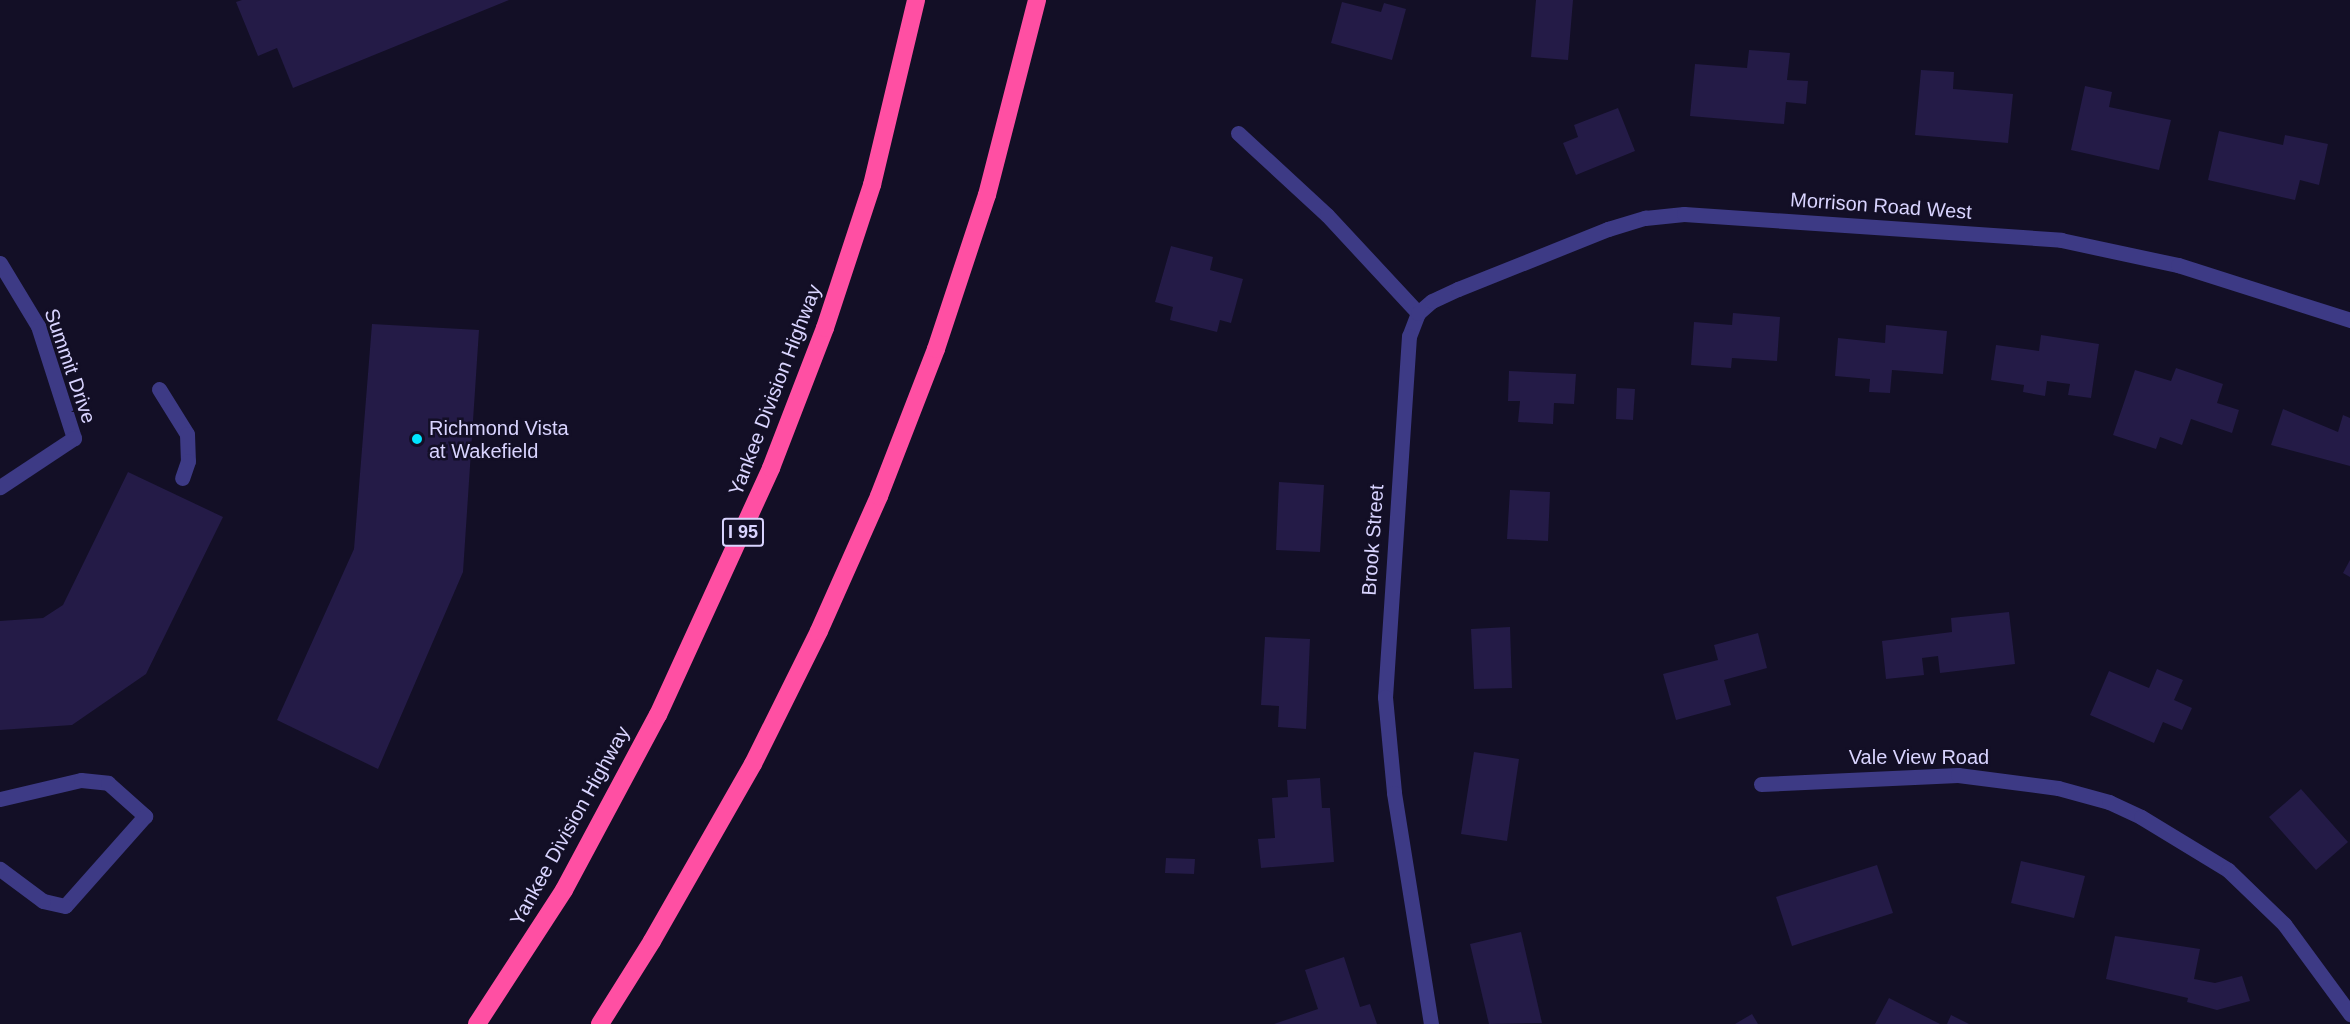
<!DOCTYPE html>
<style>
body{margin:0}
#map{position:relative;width:2350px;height:1024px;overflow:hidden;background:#130f26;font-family:Arial,sans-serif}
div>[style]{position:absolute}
.building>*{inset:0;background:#241b47}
.service>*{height:15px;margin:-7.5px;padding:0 7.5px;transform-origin:7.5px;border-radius:7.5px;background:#3d3a85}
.minor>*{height:15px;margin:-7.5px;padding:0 7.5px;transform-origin:7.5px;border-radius:7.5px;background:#3d3a85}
.motorway>*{height:18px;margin:-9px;padding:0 9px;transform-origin:9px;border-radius:9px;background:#ff4fa3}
.dots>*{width:16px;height:16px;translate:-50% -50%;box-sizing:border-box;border:3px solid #130f26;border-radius:50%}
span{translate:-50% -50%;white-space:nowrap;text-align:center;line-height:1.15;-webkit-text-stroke:5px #130f26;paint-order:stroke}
.shield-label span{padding:2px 4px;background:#130f26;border:2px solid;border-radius:4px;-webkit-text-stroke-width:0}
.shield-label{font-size:18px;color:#d9d4ff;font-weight:700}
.street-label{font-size:20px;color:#d9d4ff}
.poi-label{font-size:20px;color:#d9d4ff}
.left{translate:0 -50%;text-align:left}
</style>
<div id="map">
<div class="building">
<i style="clip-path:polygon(242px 0,509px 0,293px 88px,277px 48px,258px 56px,236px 2px)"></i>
<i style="clip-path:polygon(1536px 0,1573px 0,1568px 60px,1531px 57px)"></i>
<i style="clip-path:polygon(1342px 2px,1381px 12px,1384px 3px,1406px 9px,1392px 60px,1331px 43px)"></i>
<i style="clip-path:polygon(1749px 50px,1790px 53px,1787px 80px,1808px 81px,1806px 104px,1786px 102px,1784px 124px,1690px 116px,1695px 64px,1747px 68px)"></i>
<i style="clip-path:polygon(1921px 70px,1954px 72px,1953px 89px,2013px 94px,2008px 143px,1915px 135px)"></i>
<i style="clip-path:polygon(2085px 86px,2112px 92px,2109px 107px,2171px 120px,2159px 170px,2071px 150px)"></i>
<i style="clip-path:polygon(1618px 108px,1635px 151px,1576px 175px,1563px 143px,1578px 137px,1574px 125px)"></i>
<i style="clip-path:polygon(2219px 131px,2283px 145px,2285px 135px,2328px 144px,2319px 185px,2300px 180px,2295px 200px,2208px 180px)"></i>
<i style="clip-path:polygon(1171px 246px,1213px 257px,1210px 270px,1243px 279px,1231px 323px,1220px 320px,1217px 332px,1170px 320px,1173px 307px,1155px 302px)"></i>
<i style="clip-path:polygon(1733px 313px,1780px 317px,1777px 361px,1732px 358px,1731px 368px,1691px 365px,1694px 322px,1732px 325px)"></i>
<i style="clip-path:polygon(372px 324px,479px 330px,463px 572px,378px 769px,277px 720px,354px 549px)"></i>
<i style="clip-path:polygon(1886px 325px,1947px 331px,1943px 374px,1892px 370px,1890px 393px,1869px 392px,1870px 379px,1835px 376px,1838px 338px,1885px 343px)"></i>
<i style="clip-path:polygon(2041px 335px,2099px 344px,2091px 398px,2068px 395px,2070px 384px,2047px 381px,2045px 396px,2023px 392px,2024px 385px,1991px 380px,1996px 345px,2039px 351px)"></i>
<i style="clip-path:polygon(2176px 368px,2223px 384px,2217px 403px,2239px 410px,2232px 433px,2191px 419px,2182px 445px,2160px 437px,2156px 449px,2113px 435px,2135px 370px,2171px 381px)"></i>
<i style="clip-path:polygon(1509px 371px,1576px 374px,1574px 404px,1554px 403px,1553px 424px,1518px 422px,1520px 401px,1508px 401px)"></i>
<i style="clip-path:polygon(1617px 388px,1635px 389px,1633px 420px,1616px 419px)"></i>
<i style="clip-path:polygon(2283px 409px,2338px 432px,2343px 415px,2350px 418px,2350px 466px,2271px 445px)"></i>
<i style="clip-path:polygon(128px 472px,223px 517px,146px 674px,72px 725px,0 730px,0 621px,43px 618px,63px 605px)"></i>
<i style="clip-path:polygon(1279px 482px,1324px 485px,1320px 552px,1276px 550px)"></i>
<i style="clip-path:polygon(1510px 490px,1550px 492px,1548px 541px,1507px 539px)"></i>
<i style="clip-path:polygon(2350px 560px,2350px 577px,2343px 573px)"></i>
<i style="clip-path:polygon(2009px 612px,2015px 664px,1940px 673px,1938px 656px,1922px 658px,1924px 675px,1886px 679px,1882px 641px,1952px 632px,1951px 618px)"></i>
<i style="clip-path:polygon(1510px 627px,1512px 688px,1474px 689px,1471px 629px)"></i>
<i style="clip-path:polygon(1758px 633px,1767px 668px,1724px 680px,1731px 705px,1676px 720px,1663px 674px,1718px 660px,1714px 645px)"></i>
<i style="clip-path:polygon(1265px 637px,1310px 639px,1306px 729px,1278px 727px,1279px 706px,1261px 705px)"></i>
<i style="clip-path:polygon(2157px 669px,2183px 680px,2174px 700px,2192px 708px,2182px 730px,2163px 722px,2154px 743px,2090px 715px,2109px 671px,2149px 688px)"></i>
<i style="clip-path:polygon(1474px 752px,1519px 759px,1507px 841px,1461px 834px)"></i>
<i style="clip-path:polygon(1320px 778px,1322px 808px,1330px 808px,1334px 862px,1261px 868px,1258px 839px,1275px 838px,1272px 798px,1288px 797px,1287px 780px)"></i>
<i style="clip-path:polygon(2301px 789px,2348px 842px,2316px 870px,2269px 817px)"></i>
<i style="clip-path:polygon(1166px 858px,1195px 859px,1194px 874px,1165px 873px)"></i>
<i style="clip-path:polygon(2021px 861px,2085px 876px,2074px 918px,2011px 903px)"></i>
<i style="clip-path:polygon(1877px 865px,1893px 913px,1792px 946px,1776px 897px)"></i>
<i style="clip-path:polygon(1521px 932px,1542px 1023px,1489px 1024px,1470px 944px)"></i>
<i style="clip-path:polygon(2115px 936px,2200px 949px,2194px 979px,2215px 983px,2242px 976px,2250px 1001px,2217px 1010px,2187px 1002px,2188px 998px,2106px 979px)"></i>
<i style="clip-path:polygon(1344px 957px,1360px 1007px,1370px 1004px,1377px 1024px,1274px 1024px,1318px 1009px,1305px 970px)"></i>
<i style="clip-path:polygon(1889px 998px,1940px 1024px,1875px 1024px)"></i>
<i style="clip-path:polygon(1752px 1014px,1758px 1024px,1735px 1024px)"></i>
<i style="clip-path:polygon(1951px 1015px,1969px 1024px,1947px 1024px)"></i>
</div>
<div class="service">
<i style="left:159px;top:389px;width:53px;rotate:58.1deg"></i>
<i style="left:187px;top:434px;width:27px;rotate:88deg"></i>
<i style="left:188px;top:461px;width:18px;rotate:109deg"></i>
<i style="left:0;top:799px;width:83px;rotate:-13.2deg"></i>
<i style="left:81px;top:780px;width:27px;rotate:6deg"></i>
<i style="left:108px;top:783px;width:50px;rotate:41.7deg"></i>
<i style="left:145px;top:816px;width:120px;rotate:131.6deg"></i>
<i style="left:65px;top:906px;width:23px;rotate:-167deg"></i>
<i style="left:43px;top:901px;width:54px;rotate:-143.3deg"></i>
</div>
<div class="minor">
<i style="left:1238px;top:133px;width:121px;rotate:42.7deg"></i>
<i style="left:1327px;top:215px;width:134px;rotate:47.1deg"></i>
<i style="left:1418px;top:313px;width:25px;rotate:111deg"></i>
<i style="left:1409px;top:336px;width:362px;rotate:93.8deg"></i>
<i style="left:1385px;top:697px;width:96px;rotate:84.6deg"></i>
<i style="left:1394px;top:793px;width:234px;rotate:80.9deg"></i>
<i style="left:0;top:263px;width:74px;rotate:58.9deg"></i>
<i style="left:38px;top:326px;width:118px;rotate:72.2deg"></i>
<i style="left:74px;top:438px;width:89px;rotate:146.5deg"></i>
<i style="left:1418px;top:313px;width:18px;rotate:-41deg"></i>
<i style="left:1432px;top:301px;width:29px;rotate:-25deg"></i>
<i style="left:1458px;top:289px;width:162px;rotate:-21.8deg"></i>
<i style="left:1608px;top:229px;width:39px;rotate:-17deg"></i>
<i style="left:1645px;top:218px;width:39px;rotate:-6deg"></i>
<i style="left:1684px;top:214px;width:378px;rotate:3.9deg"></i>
<i style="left:2061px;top:240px;width:120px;rotate:12.1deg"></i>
<i style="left:2178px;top:265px;width:181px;rotate:17.7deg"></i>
<i style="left:1761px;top:784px;width:197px;rotate:-2.6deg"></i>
<i style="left:1958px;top:775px;width:101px;rotate:7.4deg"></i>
<i style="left:2058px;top:788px;width:53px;rotate:15.4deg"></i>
<i style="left:2109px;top:802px;width:35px;rotate:25deg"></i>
<i style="left:2141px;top:817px;width:102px;rotate:31.3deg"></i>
<i style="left:2228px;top:870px;width:78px;rotate:44deg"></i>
<i style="left:2284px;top:924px;width:112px;rotate:53.7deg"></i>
</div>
<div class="motorway">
<i style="left:477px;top:1024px;width:160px;rotate:-57deg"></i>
<i style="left:564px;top:890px;width:199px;rotate:-61.8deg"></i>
<i style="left:658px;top:715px;width:272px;rotate:-65.4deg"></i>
<i style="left:771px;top:468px;width:150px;rotate:-68.9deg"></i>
<i style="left:825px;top:328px;width:151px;rotate:-71.8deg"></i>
<i style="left:872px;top:185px;width:190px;rotate:-76.6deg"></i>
<i style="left:600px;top:1024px;width:98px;rotate:-57.9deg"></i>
<i style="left:652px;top:941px;width:204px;rotate:-60.3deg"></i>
<i style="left:753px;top:764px;width:148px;rotate:-63.6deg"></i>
<i style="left:819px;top:631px;width:148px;rotate:-66deg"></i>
<i style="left:879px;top:496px;width:158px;rotate:-68.8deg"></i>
<i style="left:936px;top:349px;width:162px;rotate:-71.7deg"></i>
<i style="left:987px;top:195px;width:201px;rotate:-75.6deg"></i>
</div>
<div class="dots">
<i style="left:417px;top:439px;background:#00e5ff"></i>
</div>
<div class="shield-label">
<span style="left:743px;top:532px">I 95</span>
</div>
<div class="street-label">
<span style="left:1881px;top:206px;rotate:4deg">Morrison Road West</span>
<span style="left:70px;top:366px;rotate:71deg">Summit Drive</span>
<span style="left:775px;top:390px;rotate:-69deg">Yankee Division Highway</span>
<span style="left:1373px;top:540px;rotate:-86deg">Brook Street</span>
<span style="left:1919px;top:757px">Vale View Road</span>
<span style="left:570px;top:826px;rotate:-61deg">Yankee Division Highway</span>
</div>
<div class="poi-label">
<span class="left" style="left:429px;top:440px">Richmond Vista<br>at Wakefield</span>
</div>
</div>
